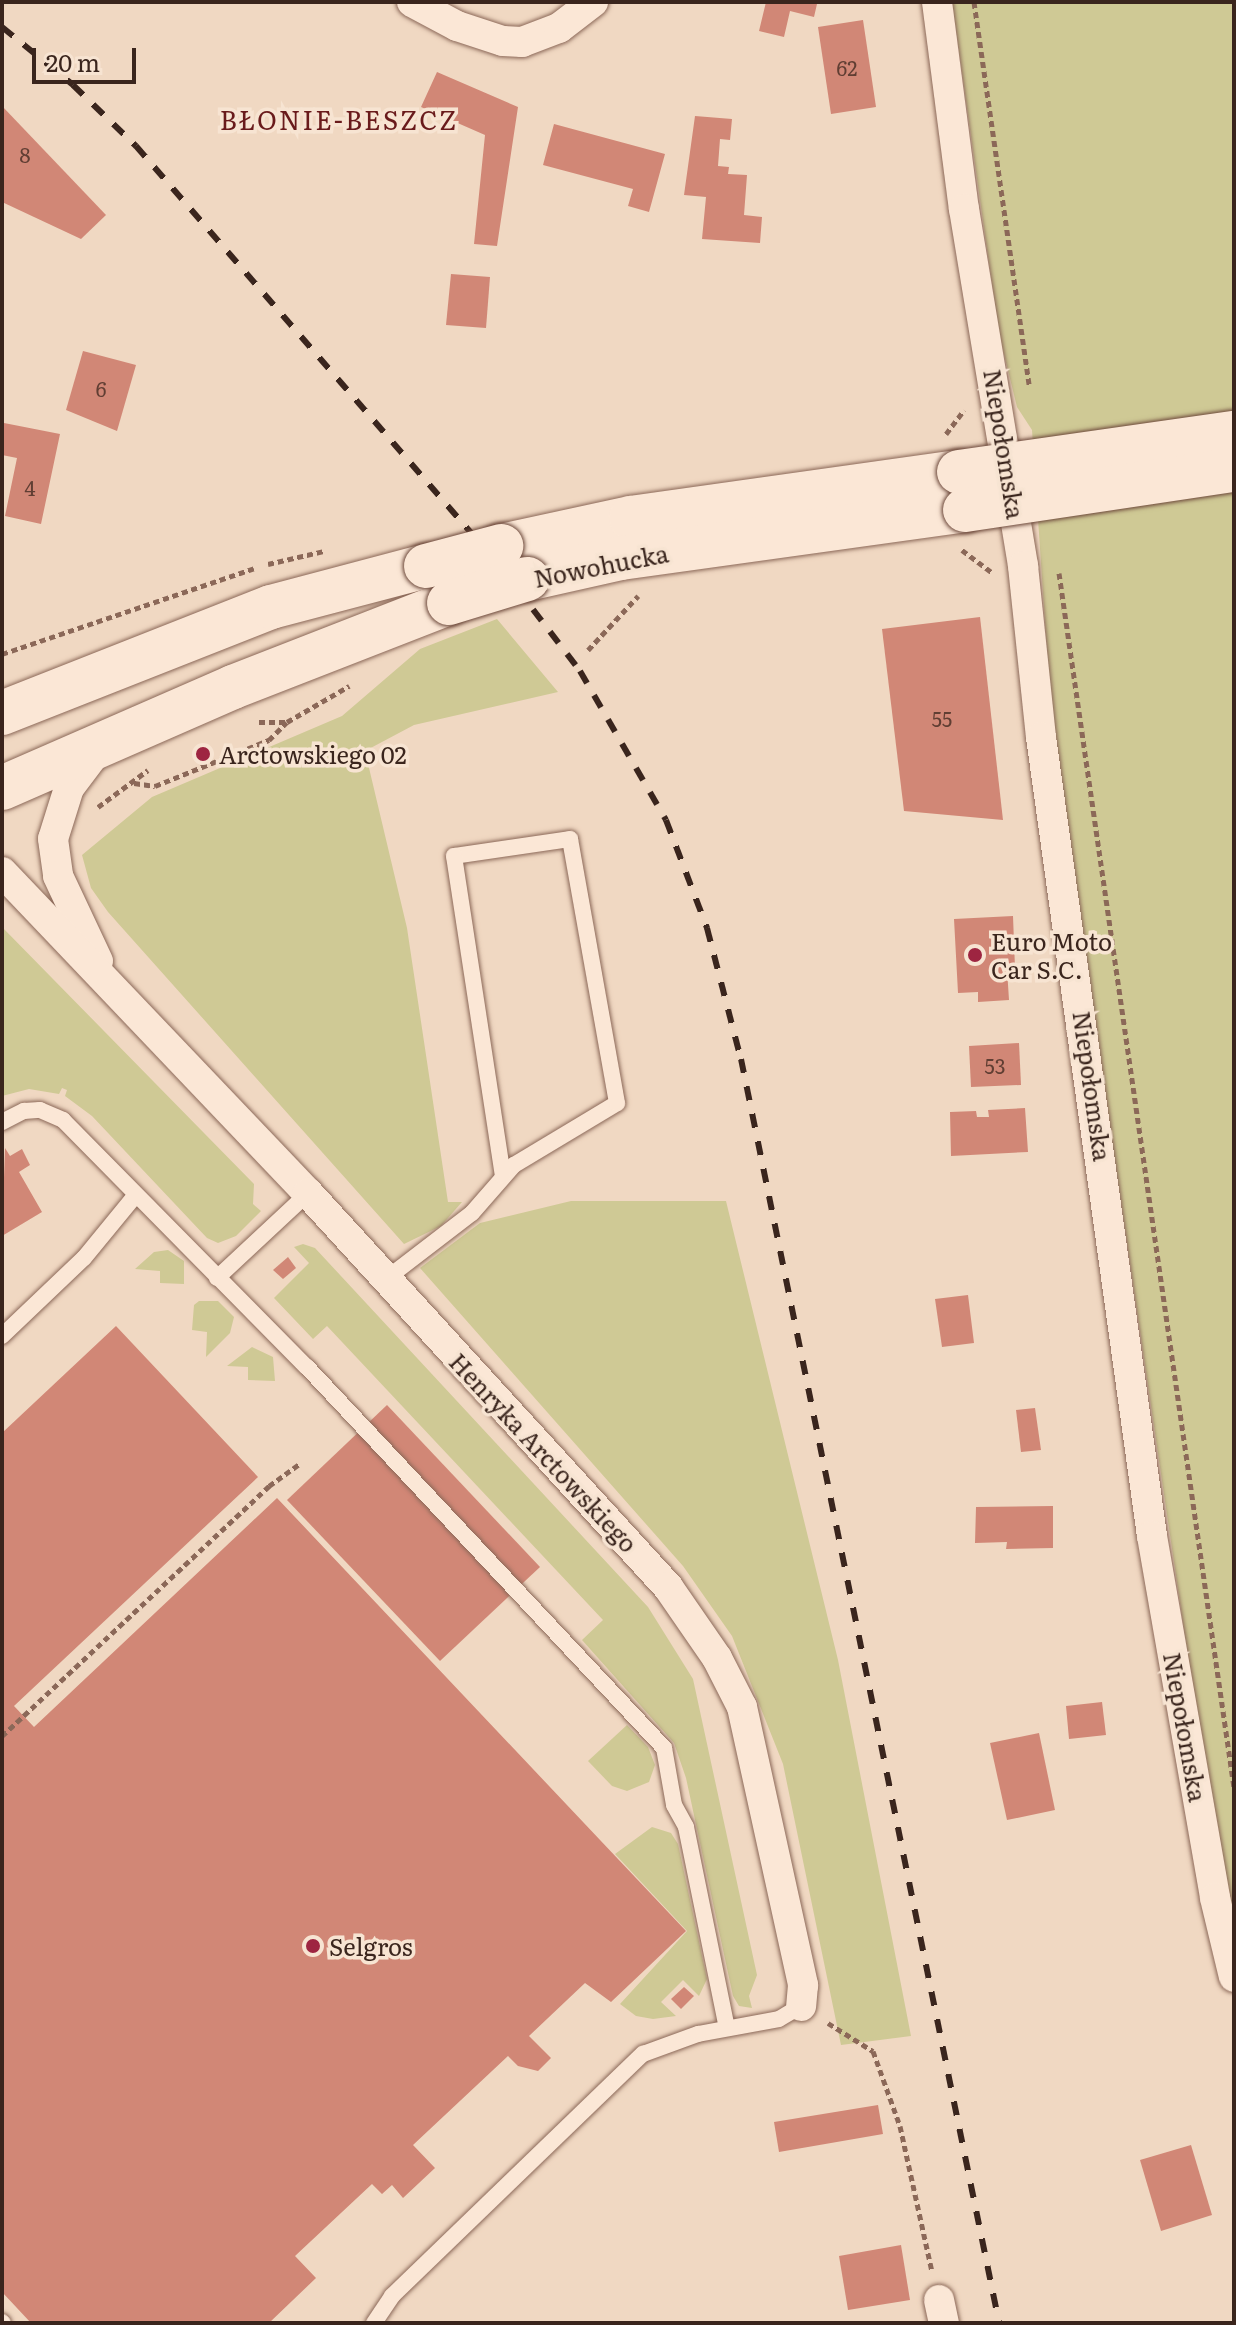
<!DOCTYPE html>
<meta charset="utf-8">
<style>
body{margin:0}
#map{position:relative;width:1236px;height:2325px;overflow:hidden;background:#f0d8c2;font-family:Literata,serif}
div>[style]{position:absolute}
.green>*{inset:0;background:#cfc995}
.building>*{inset:0;background:#d18776}
.path>*{height:5px;margin-top:-2.5px;transform-origin:0;background:repeating-linear-gradient(90deg,#8b6858 0 6px,transparent 0 10px)}
.roads{filter:drop-shadow(0 0 2px #8b6858) drop-shadow(0 0 2px #8b6858)}
.service>*{height:16px;margin:-8px;padding:0 8px;transform-origin:8px;border-radius:8px;background:#fbe7d6}
.minor>*{height:30px;margin:-15px;padding:0 15px;transform-origin:15px;border-radius:15px;background:#fbe7d6}
.secondary>*{height:44px;margin:-22px;padding:0 22px;transform-origin:22px;border-radius:22px;background:#fbe7d6}
.rail>*{height:6px;margin-top:-3px;transform-origin:0;background:repeating-linear-gradient(90deg,#3a251d 0 14px,transparent 0 28px)}
.bridges{filter:drop-shadow(0 0 2px #6d493b) drop-shadow(0 0 2px #6d493b)}
.secondary-bridge>*{height:44px;margin:-22px;padding:0 22px;transform-origin:22px;border-radius:22px;background:#fbe7d6}
.dots>*{width:22px;height:22px;translate:-50% -50%;box-sizing:border-box;border:4px solid #f7e4d2;border-radius:50%}
span{translate:-50% -50%;white-space:nowrap;text-align:center;line-height:1.15;-webkit-text-stroke:7px #f7e4d2;paint-order:stroke}
.number-label{font-size:20px;color:#603e33}
.number-label span{-webkit-text-stroke-width:0}
.street-label{font-size:24px;color:#3a251d}
.poi-label{font-size:24px;color:#3a251d}
.left{translate:0 -50%;text-align:left}
.neighbourhood-label{font-size:26px;color:#691a1b;letter-spacing:2px}
.frame{position:absolute;inset:0;border:4px solid #3a251d;pointer-events:none}
.scale{position:absolute;left:32px;top:48px;width:104px;height:36px;box-sizing:border-box;border:4px solid #3a251d;border-top:0;padding-left:10px;font-size:24px;line-height:28px;white-space:nowrap;color:#3a251d;-webkit-text-stroke:6px #f7e4d2;paint-order:stroke}
</style>
<div id="map">
<div class="green">
<i style="clip-path:polygon(952px 2px,1234px 2px,1234px 1918px,1202px 1752px,1053px 741px,1032px 430px,1017px 407px,999px 334px)"></i>
<i style="clip-path:polygon(497px 619px,558px 692px,414px 725px,365px 751px,407px 928px,448px 1202px,462px 1202px,441px 1226px,404px 1244px,108px 912px,91px 888px,82px 855px,152px 797px,342px 716px,420px 649px)"></i>
<i style="clip-path:polygon(2px 927px,254px 1184px,253px 1204px,261px 1211px,236px 1236px,218px 1243px,207px 1238px,92px 1116px,65px 1096px,67px 1090px,62px 1088px,59px 1094px,29px 1089px,2px 1096px)"></i>
<i style="clip-path:polygon(571px 1201px,726px 1201px,838px 1660px,911px 2036px,841px 2045px,783px 1764px,732px 1636px,683px 1566px,420px 1268px,480px 1223px)"></i>
<i style="clip-path:polygon(303px 1244px,315px 1248px,648px 1607px,693px 1679px,757px 1975px,749px 1996px,752px 2008px,739px 2006px,733px 1996px,686px 1778px,674px 1743px,582px 1640px,603px 1620px,327px 1326px,313px 1339px,274px 1298px,309px 1263px,294px 1247px)"></i>
<i style="clip-path:polygon(168px 1250px,184px 1261px,184px 1284px,160px 1283px,160px 1271px,135px 1269px,154px 1252px)"></i>
<i style="clip-path:polygon(199px 1301px,218px 1301px,234px 1317px,230px 1333px,206px 1357px,207px 1332px,192px 1330px,194px 1305px)"></i>
<i style="clip-path:polygon(252px 1347px,273px 1357px,275px 1381px,248px 1380px,248px 1367px,227px 1366px)"></i>
<i style="clip-path:polygon(627px 1725px,648px 1747px,655px 1765px,649px 1782px,627px 1791px,612px 1786px,588px 1761px)"></i>
<i style="clip-path:polygon(652px 1827px,671px 1833px,678px 1844px,707px 1979px,699px 1996px,683px 1980px,661px 2002px,676px 2016px,653px 2019px,636px 2016px,620px 2004px,687px 1931px,615px 1854px)"></i>
</div>
<div class="building">
<i style="clip-path:polygon(766px 2px,810px 2px,817px 4px,814px 17px,790px 11px,784px 37px,759px 31px)"></i>
<i style="clip-path:polygon(863px 20px,876px 107px,831px 114px,818px 27px)"></i>
<i style="clip-path:polygon(437px 72px,518px 107px,497px 246px,474px 244px,485px 135px,421px 107px)"></i>
<i style="clip-path:polygon(2px 106px,106px 215px,81px 239px,2px 202px)"></i>
<i style="clip-path:polygon(695px 116px,732px 119px,730px 140px,720px 139px,718px 166px,729px 167px,728px 174px,747px 175px,744px 215px,762px 217px,760px 243px,702px 239px,706px 197px,684px 195px)"></i>
<i style="clip-path:polygon(554px 124px,665px 154px,649px 212px,628px 206px,633px 189px,543px 165px)"></i>
<i style="clip-path:polygon(451px 274px,490px 277px,486px 328px,446px 325px)"></i>
<i style="clip-path:polygon(83px 351px,136px 365px,117px 431px,66px 410px)"></i>
<i style="clip-path:polygon(4px 423px,60px 434px,41px 524px,5px 516px,17px 458px,2px 455px)"></i>
<i style="clip-path:polygon(980px 617px,1003px 820px,904px 811px,882px 629px)"></i>
<i style="clip-path:polygon(1013px 916px,1015px 968px,1007px 969px,1009px 1000px,978px 1002px,978px 992px,958px 993px,954px 919px)"></i>
<i style="clip-path:polygon(1019px 1043px,1021px 1085px,971px 1087px,969px 1046px)"></i>
<i style="clip-path:polygon(1025px 1108px,1028px 1152px,951px 1156px,950px 1112px,976px 1111px,977px 1117px,989px 1117px,988px 1110px)"></i>
<i style="clip-path:polygon(5px 1148px,10px 1156px,22px 1149px,30px 1165px,19px 1172px,42px 1212px,2px 1236px)"></i>
<i style="clip-path:polygon(288px 1257px,296px 1268px,283px 1279px,273px 1270px)"></i>
<i style="clip-path:polygon(968px 1295px,974px 1343px,942px 1347px,935px 1299px)"></i>
<i style="clip-path:polygon(116px 1326px,258px 1477px,14px 1706px,34px 1727px,277px 1498px,686px 1931px,611px 2002px,585px 1983px,529px 2036px,551px 2058px,538px 2071px,518px 2066px,508px 2056px,413px 2145px,435px 2168px,403px 2198px,392px 2185px,382px 2194px,372px 2184px,295px 2256px,316px 2278px,269px 2323px,31px 2323px,2px 2292px,2px 1433px)"></i>
<i style="clip-path:polygon(387px 1405px,540px 1567px,440px 1661px,287px 1500px)"></i>
<i style="clip-path:polygon(1035px 1408px,1041px 1450px,1021px 1452px,1016px 1410px)"></i>
<i style="clip-path:polygon(1053px 1506px,1053px 1548px,1006px 1549px,1007px 1542px,975px 1543px,976px 1507px)"></i>
<i style="clip-path:polygon(1102px 1702px,1106px 1735px,1069px 1739px,1066px 1706px)"></i>
<i style="clip-path:polygon(1039px 1733px,1055px 1810px,1007px 1820px,990px 1743px)"></i>
<i style="clip-path:polygon(684px 1987px,694px 1996px,681px 2009px,671px 1999px)"></i>
<i style="clip-path:polygon(878px 2105px,883px 2134px,779px 2152px,774px 2122px)"></i>
<i style="clip-path:polygon(1191px 2145px,1212px 2215px,1161px 2231px,1140px 2160px)"></i>
<i style="clip-path:polygon(901px 2245px,910px 2300px,848px 2310px,839px 2256px)"></i>
</div>
<div class="path">
<i style="left:974px;top:2px;width:387px;rotate:81.8deg"></i>
<i style="left:946px;top:434px;width:30px;rotate:-53deg"></i>
<i style="left:962px;top:550px;width:38px;rotate:37deg"></i>
<i style="left:268px;top:564px;width:57px;rotate:-13.1deg"></i>
<i style="left:1059px;top:573px;width:1228px;rotate:81.8deg"></i>
<i style="left:588px;top:650px;width:74px;rotate:-47.2deg"></i>
<i style="left:2px;top:654px;width:266px;rotate:-18.8deg"></i>
<i style="left:259px;top:722px;width:28px"></i>
<i style="left:134px;top:783px;width:21px;rotate:8deg"></i>
<i style="left:155px;top:786px;width:123px;rotate:-22deg"></i>
<i style="left:269px;top:740px;width:25px;rotate:-45deg"></i>
<i style="left:287px;top:722px;width:72px;rotate:-30.1deg"></i>
<i style="left:98px;top:807px;width:62px;rotate:-36.5deg"></i>
<i style="left:2px;top:1736px;width:366px;rotate:-43.1deg"></i>
<i style="left:269px;top:1486px;width:37px;rotate:-36deg"></i>
<i style="left:828px;top:2023px;width:53px;rotate:31.9deg"></i>
<i style="left:873px;top:2051px;width:80px;rotate:70.2deg"></i>
<i style="left:900px;top:2126px;width:149px;rotate:77.6deg"></i>
</div>
<div class="roads">
<div class="service">
<i style="left:2px;top:1122px;width:25px;rotate:-27deg"></i>
<i style="left:24px;top:1111px;width:16px;rotate:-4deg"></i>
<i style="left:40px;top:1110px;width:25px;rotate:23deg"></i>
<i style="left:63px;top:1120px;width:347px;rotate:45.4deg"></i>
<i style="left:307px;top:1367px;width:522px;rotate:46.86deg"></i>
<i style="left:664px;top:1748px;width:58px;rotate:80deg"></i>
<i style="left:674px;top:1805px;width:25px;rotate:61deg"></i>
<i style="left:686px;top:1827px;width:205px;rotate:78.5deg"></i>
<i style="left:217px;top:1278px;width:125px;rotate:-43deg"></i>
<i style="left:386px;top:1279px;width:108px;rotate:-37.5deg"></i>
<i style="left:472px;top:1213px;width:64px;rotate:-48.8deg"></i>
<i style="left:514px;top:1165px;width:120px;rotate:-31deg"></i>
<i style="left:617px;top:1103px;width:268px;rotate:-100.1deg"></i>
<i style="left:570px;top:839px;width:117px;rotate:171.7deg"></i>
<i style="left:454px;top:856px;width:323px;rotate:81.3deg"></i>
<i style="left:2px;top:1336px;width:113px;rotate:-43.6deg"></i>
<i style="left:84px;top:1258px;width:80px;rotate:-50.6deg"></i>
<i style="left:2px;top:2322px;width:1px;rotate:45deg"></i>
<i style="left:374px;top:2323px;width:32px;rotate:-56deg"></i>
<i style="left:392px;top:2296px;width:349px;rotate:-44deg"></i>
<i style="left:643px;top:2054px;width:59px;rotate:-20deg"></i>
<i style="left:698px;top:2034px;width:82px;rotate:-10.5deg"></i>
<i style="left:779px;top:2019px;width:26px;rotate:-31deg"></i>
</div>
<div class="minor">
<i style="left:412px;top:2px;width:51px;rotate:28.1deg"></i>
<i style="left:457px;top:26px;width:48px;rotate:18.1deg"></i>
<i style="left:503px;top:41px;width:19px;rotate:3deg"></i>
<i style="left:522px;top:42px;width:40px;rotate:-21deg"></i>
<i style="left:559px;top:28px;width:43px;rotate:-37.4deg"></i>
<i style="left:937px;top:2px;width:209px;rotate:82.6deg"></i>
<i style="left:964px;top:209px;width:362px;rotate:80.6deg"></i>
<i style="left:1023px;top:566px;width:172px;rotate:84deg"></i>
<i style="left:1041px;top:737px;width:807px;rotate:82.09deg"></i>
<i style="left:1152px;top:1536px;width:367px;rotate:80.1deg"></i>
<i style="left:1215px;top:1898px;width:81px;rotate:76.5deg"></i>
<i style="left:97px;top:751px;width:46px;rotate:127.1deg"></i>
<i style="left:69px;top:788px;width:53px;rotate:107.4deg"></i>
<i style="left:53px;top:839px;width:37px;rotate:82deg"></i>
<i style="left:58px;top:876px;width:94px;rotate:64.8deg"></i>
<i style="left:2px;top:872px;width:443px;rotate:46.4deg"></i>
<i style="left:308px;top:1193px;width:534px;rotate:47.58deg"></i>
<i style="left:668px;top:1587px;width:86px;rotate:55.4deg"></i>
<i style="left:717px;top:1658px;width:55px;rotate:63deg"></i>
<i style="left:742px;top:1707px;width:285px;rotate:77.6deg"></i>
<i style="left:803px;top:1985px;width:21px;rotate:95deg"></i>
<i style="left:939px;top:2300px;width:24px;rotate:78deg"></i>
</div>
<div class="secondary">
<i style="left:501px;top:546px;width:133px;rotate:-12.2deg"></i>
<i style="left:631px;top:518px;width:331px;rotate:-8deg"></i>
<i style="left:527px;top:579px;width:96px;rotate:-12.6deg"></i>
<i style="left:621px;top:558px;width:347px;rotate:-7.9deg"></i>
<i style="left:2px;top:713px;width:289px;rotate:-21.5deg"></i>
<i style="left:271px;top:607px;width:160px;rotate:-14.8deg"></i>
<i style="left:2px;top:788px;width:252px;rotate:-23.6deg"></i>
<i style="left:233px;top:687px;width:232px;rotate:-21.3deg"></i>
</div>
</div>
<div class="rail">
<i style="left:2px;top:27px;width:92px;rotate:39.2deg"></i>
<i style="left:73px;top:85px;width:88px;rotate:44.1deg"></i>
<i style="left:136px;top:146px;width:554px;rotate:49.1deg"></i>
<i style="left:499px;top:565px;width:133px;rotate:52.6deg"></i>
<i style="left:580px;top:671px;width:172px;rotate:60deg"></i>
<i style="left:666px;top:820px;width:116px;rotate:69.2deg"></i>
<i style="left:707px;top:928px;width:135px;rotate:75.5deg"></i>
<i style="left:741px;top:1059px;width:1290px;rotate:78.46deg"></i>
</div>
<div class="bridges">
<div class="secondary-bridge">
<i style="left:959px;top:472px;width:278px;rotate:-8.1deg"></i>
<i style="left:965px;top:510px;width:272px;rotate:-8.5deg"></i>
<i style="left:426px;top:566px;width:78px;rotate:-14.9deg"></i>
<i style="left:449px;top:603px;width:82px;rotate:-17.1deg"></i>
</div>
</div>
<div class="dots">
<i style="left:203px;top:754px;background:#9e2541"></i>
<i style="left:975px;top:955px;background:#9e2541"></i>
<i style="left:313px;top:1946px;background:#9e2541"></i>
</div>
<div class="number-label">
<span style="left:847px;top:67px">62</span>
<span style="left:25px;top:154px">8</span>
<span style="left:101px;top:388px">6</span>
<span style="left:30px;top:487px">4</span>
<span style="left:942px;top:718px">55</span>
<span style="left:995px;top:1065px">53</span>
</div>
<div class="street-label">
<span style="left:1005px;top:444px;rotate:81deg">Niepołomska</span>
<span style="left:601px;top:565px;rotate:-11deg">Nowohucka</span>
<span style="left:1093px;top:1086px;rotate:82deg">Niepołomska</span>
<span style="left:544px;top:1452px;rotate:47deg">Henryka Arctowskiego</span>
<span style="left:1186px;top:1727px;rotate:80deg">Niepołomska</span>
</div>
<div class="poi-label">
<span class="left" style="left:219px;top:754px">Arctowskiego 02</span>
<span class="left" style="left:991px;top:955px">Euro Moto<br>Car S.C.</span>
<span class="left" style="left:329px;top:1946px">Selgros</span>
</div>
<div class="neighbourhood-label">
<span style="left:339px;top:119px">BŁONIE-BESZCZ</span>
</div>
<div class="frame"></div>
<div class="scale">20 m</div>
</div>
